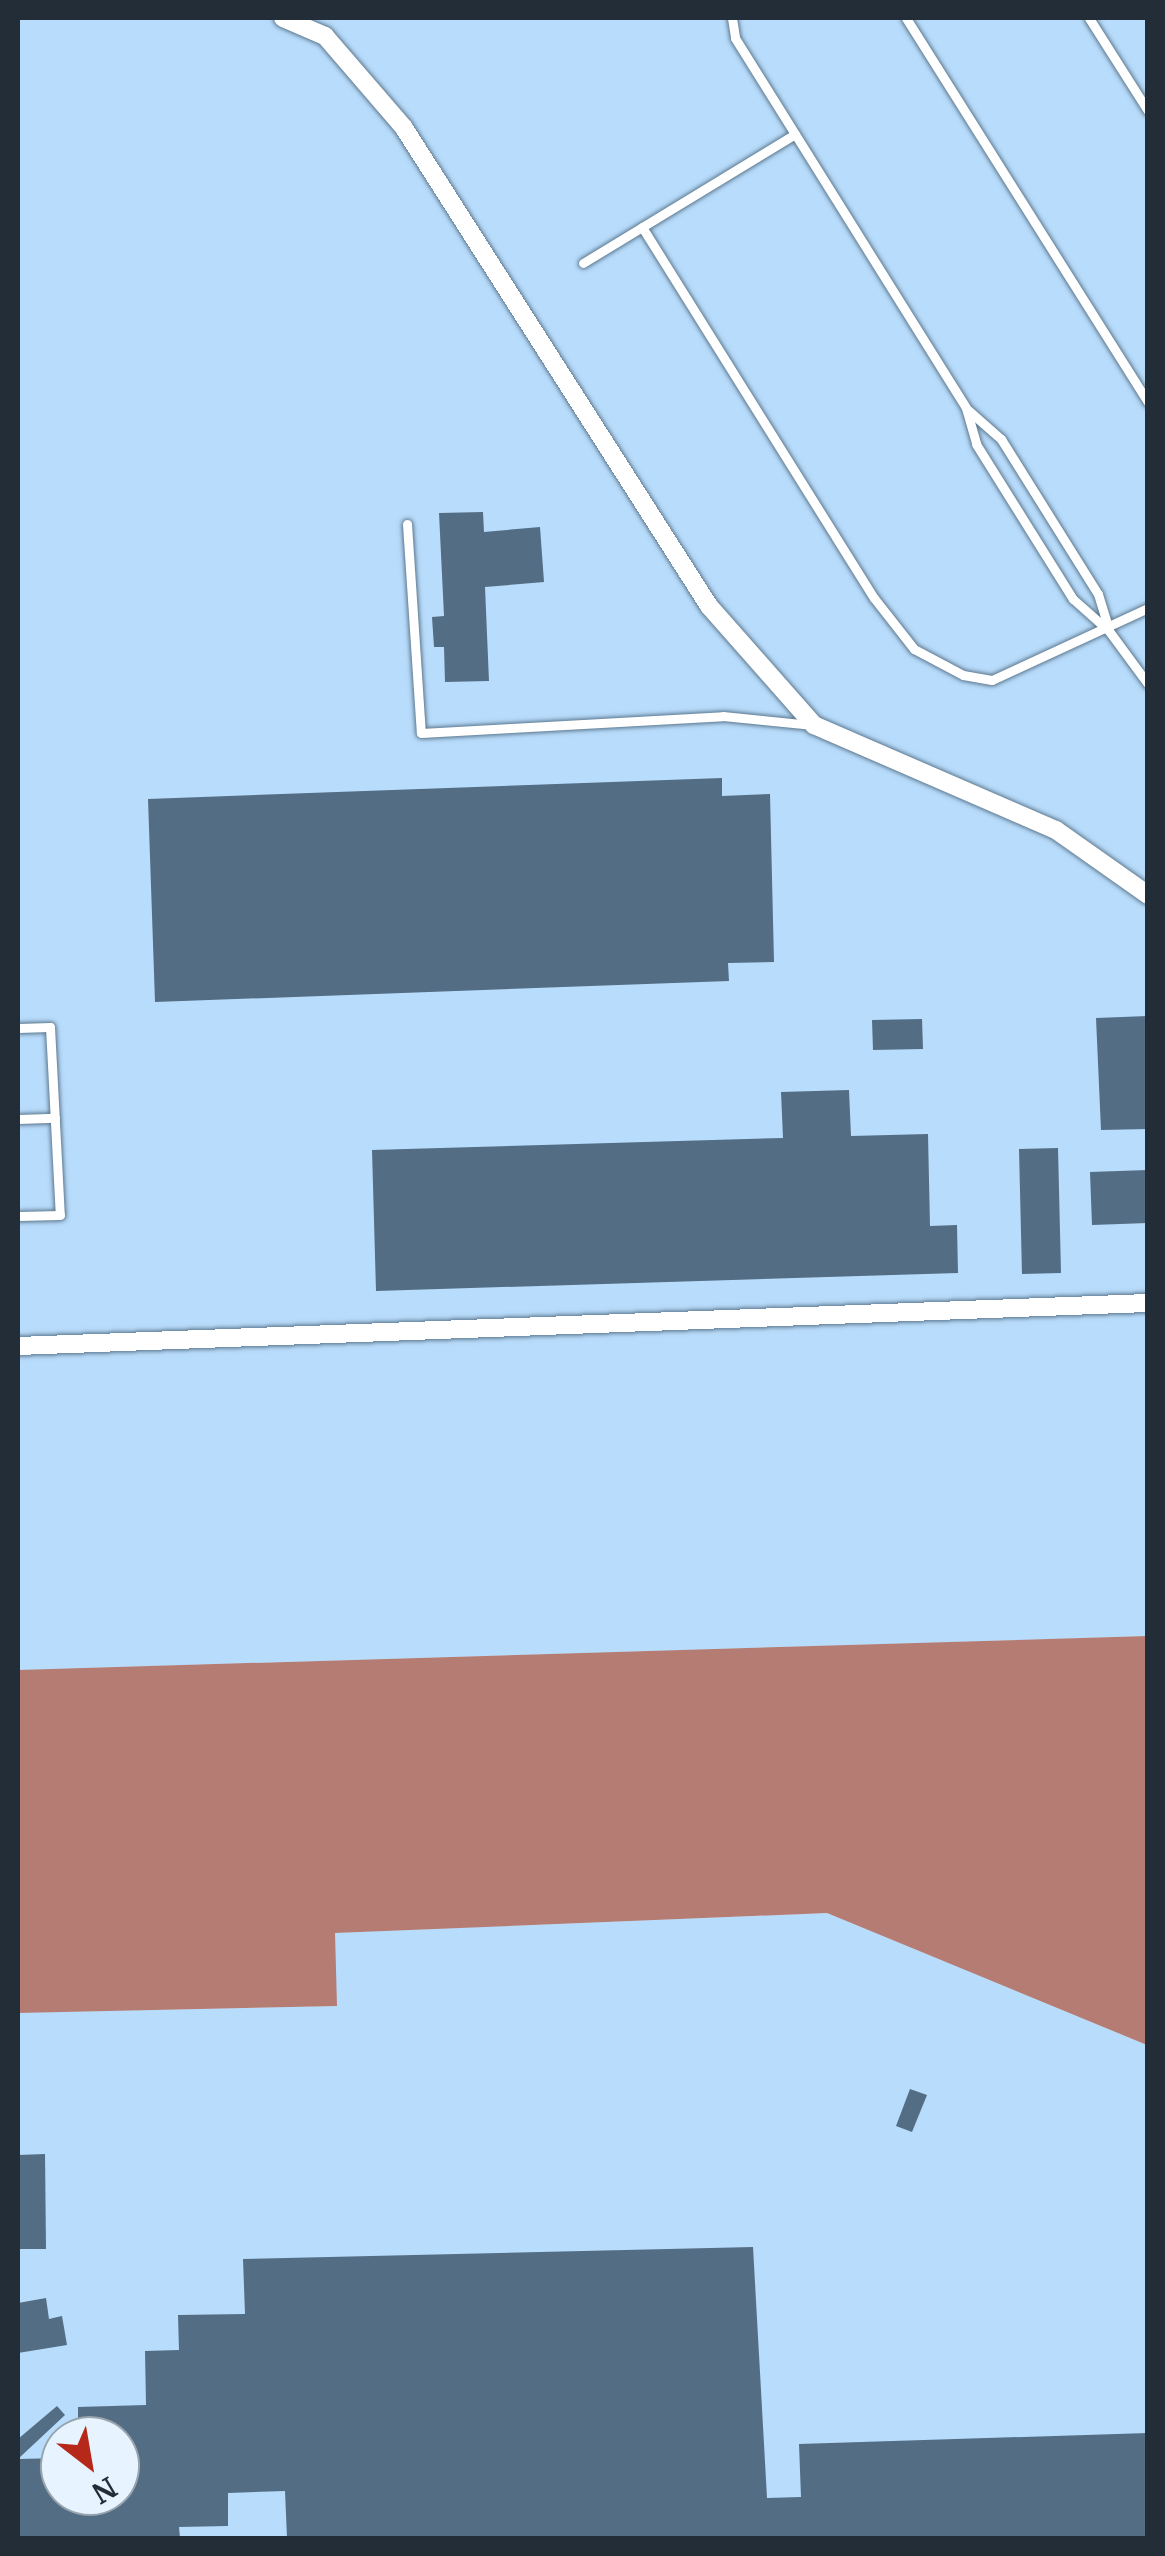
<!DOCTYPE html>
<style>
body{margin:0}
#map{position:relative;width:1165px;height:2556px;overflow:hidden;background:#d0e7fc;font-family:Merriweather,serif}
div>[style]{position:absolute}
.built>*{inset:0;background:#b8dcfb}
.water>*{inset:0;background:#b47c73}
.building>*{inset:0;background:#536d84}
.roads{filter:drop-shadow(0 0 2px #5d788f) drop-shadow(0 0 2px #5d788f)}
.lane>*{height:9px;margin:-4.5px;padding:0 4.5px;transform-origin:4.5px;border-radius:4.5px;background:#fff}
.street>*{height:18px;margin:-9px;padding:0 9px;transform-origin:9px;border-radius:9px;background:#fff}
span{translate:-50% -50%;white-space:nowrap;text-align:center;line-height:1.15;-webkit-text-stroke:10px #e7f3fe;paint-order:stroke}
.frame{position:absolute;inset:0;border:20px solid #222d37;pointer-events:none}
.north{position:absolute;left:40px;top:2416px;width:100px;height:100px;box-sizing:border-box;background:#e7f3fe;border:2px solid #98a4ae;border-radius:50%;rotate:149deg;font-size:28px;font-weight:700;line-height:40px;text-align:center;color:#222d37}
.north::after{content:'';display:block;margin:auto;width:35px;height:45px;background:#b6291a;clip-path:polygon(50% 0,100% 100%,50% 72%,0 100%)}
</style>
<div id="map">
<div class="built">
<i style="clip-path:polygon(18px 18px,1147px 18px,1147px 1636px,18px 1670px)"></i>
<i style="clip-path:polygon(evenodd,827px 1913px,1147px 2045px,1147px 2538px,18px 2538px,18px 2013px,336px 2006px,334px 1933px,827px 1913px,60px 2436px,120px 2436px,120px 2496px,60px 2496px,60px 2436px)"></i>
</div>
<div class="water">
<i style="clip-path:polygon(1147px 1636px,1147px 2045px,827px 1913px,335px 1933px,337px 2006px,18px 2013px,18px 1670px)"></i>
</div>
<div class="building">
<i style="clip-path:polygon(483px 512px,484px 532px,540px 527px,544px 582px,485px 587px,489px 681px,445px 682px,444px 647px,434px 647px,432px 617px,444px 616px,439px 513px)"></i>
<i style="clip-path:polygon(722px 778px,722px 796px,770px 794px,774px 962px,728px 963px,729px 981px,155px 1002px,148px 799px)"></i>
<i style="clip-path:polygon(1148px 1016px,1148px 1129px,1101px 1130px,1096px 1018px)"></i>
<i style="clip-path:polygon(922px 1019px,923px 1049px,873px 1050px,872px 1020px)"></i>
<i style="clip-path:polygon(849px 1090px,851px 1136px,928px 1134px,930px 1226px,957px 1225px,958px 1273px,376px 1291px,372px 1150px,783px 1138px,781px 1092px)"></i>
<i style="clip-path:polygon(1058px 1148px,1061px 1273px,1022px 1274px,1019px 1149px)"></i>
<i style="clip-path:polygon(1148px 1170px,1148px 1223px,1092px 1225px,1090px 1172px)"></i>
<i style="clip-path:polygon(910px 2089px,927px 2095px,912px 2132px,896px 2126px)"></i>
<i style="clip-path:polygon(45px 2154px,46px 2249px,18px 2249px,18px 2155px)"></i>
<i style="clip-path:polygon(753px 2247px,767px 2498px,801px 2497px,799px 2444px,1148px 2433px,1148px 2538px,287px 2538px,285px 2491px,228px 2493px,228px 2526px,179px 2527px,180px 2538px,18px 2538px,18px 2439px,57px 2406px,65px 2415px,18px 2459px,60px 2458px,60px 2496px,120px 2496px,120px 2436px,78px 2436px,78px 2407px,146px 2405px,145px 2351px,179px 2350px,178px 2315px,245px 2314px,243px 2259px)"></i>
<i style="clip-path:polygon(46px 2298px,49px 2319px,62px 2316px,67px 2345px,18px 2353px,18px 2303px)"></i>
</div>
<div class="roads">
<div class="lane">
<i style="left:732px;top:18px;width:20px;rotate:81deg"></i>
<i style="left:735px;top:38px;width:436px;rotate:58deg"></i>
<i style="left:966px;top:408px;width:37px;rotate:74deg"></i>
<i style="left:976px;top:444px;width:183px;rotate:58deg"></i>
<i style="left:1073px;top:599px;width:48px;rotate:41.6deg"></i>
<i style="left:1109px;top:631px;width:66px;rotate:53.7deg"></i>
<i style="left:906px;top:18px;width:454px;rotate:57.8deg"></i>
<i style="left:1089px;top:18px;width:110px;rotate:57.6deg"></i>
<i style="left:642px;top:227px;width:438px;rotate:58deg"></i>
<i style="left:874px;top:598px;width:65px;rotate:51.9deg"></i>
<i style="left:914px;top:649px;width:55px;rotate:28deg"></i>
<i style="left:963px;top:675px;width:29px;rotate:10deg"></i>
<i style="left:992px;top:680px;width:172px;rotate:-24.8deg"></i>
<i style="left:583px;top:263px;width:248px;rotate:-31.3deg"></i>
<i style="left:968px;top:410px;width:44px;rotate:41.3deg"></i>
<i style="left:1001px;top:439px;width:183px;rotate:58deg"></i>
<i style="left:1098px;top:594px;width:38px;rotate:73deg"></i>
<i style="left:407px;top:524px;width:209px;rotate:86.2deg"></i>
<i style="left:421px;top:733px;width:302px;rotate:-3.2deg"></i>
<i style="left:723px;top:716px;width:88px;rotate:5.8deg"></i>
<i style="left:18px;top:1028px;width:32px;rotate:-2deg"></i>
<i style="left:50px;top:1027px;width:188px;rotate:87deg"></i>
<i style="left:60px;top:1215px;width:42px;rotate:178.6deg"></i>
<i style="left:18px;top:1119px;width:37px;rotate:-2deg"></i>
</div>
<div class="street">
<i style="left:283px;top:18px;width:46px;rotate:23.2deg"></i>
<i style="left:325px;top:36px;width:121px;rotate:49.3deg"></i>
<i style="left:404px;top:128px;width:567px;rotate:57.46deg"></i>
<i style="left:709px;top:606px;width:159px;rotate:48.6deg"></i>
<i style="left:814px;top:725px;width:264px;rotate:23.5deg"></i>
<i style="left:1056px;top:830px;width:113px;rotate:35.2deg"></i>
<i style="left:18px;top:1346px;width:1131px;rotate:-2.18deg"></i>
</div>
</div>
<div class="frame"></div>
<div class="north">N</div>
</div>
